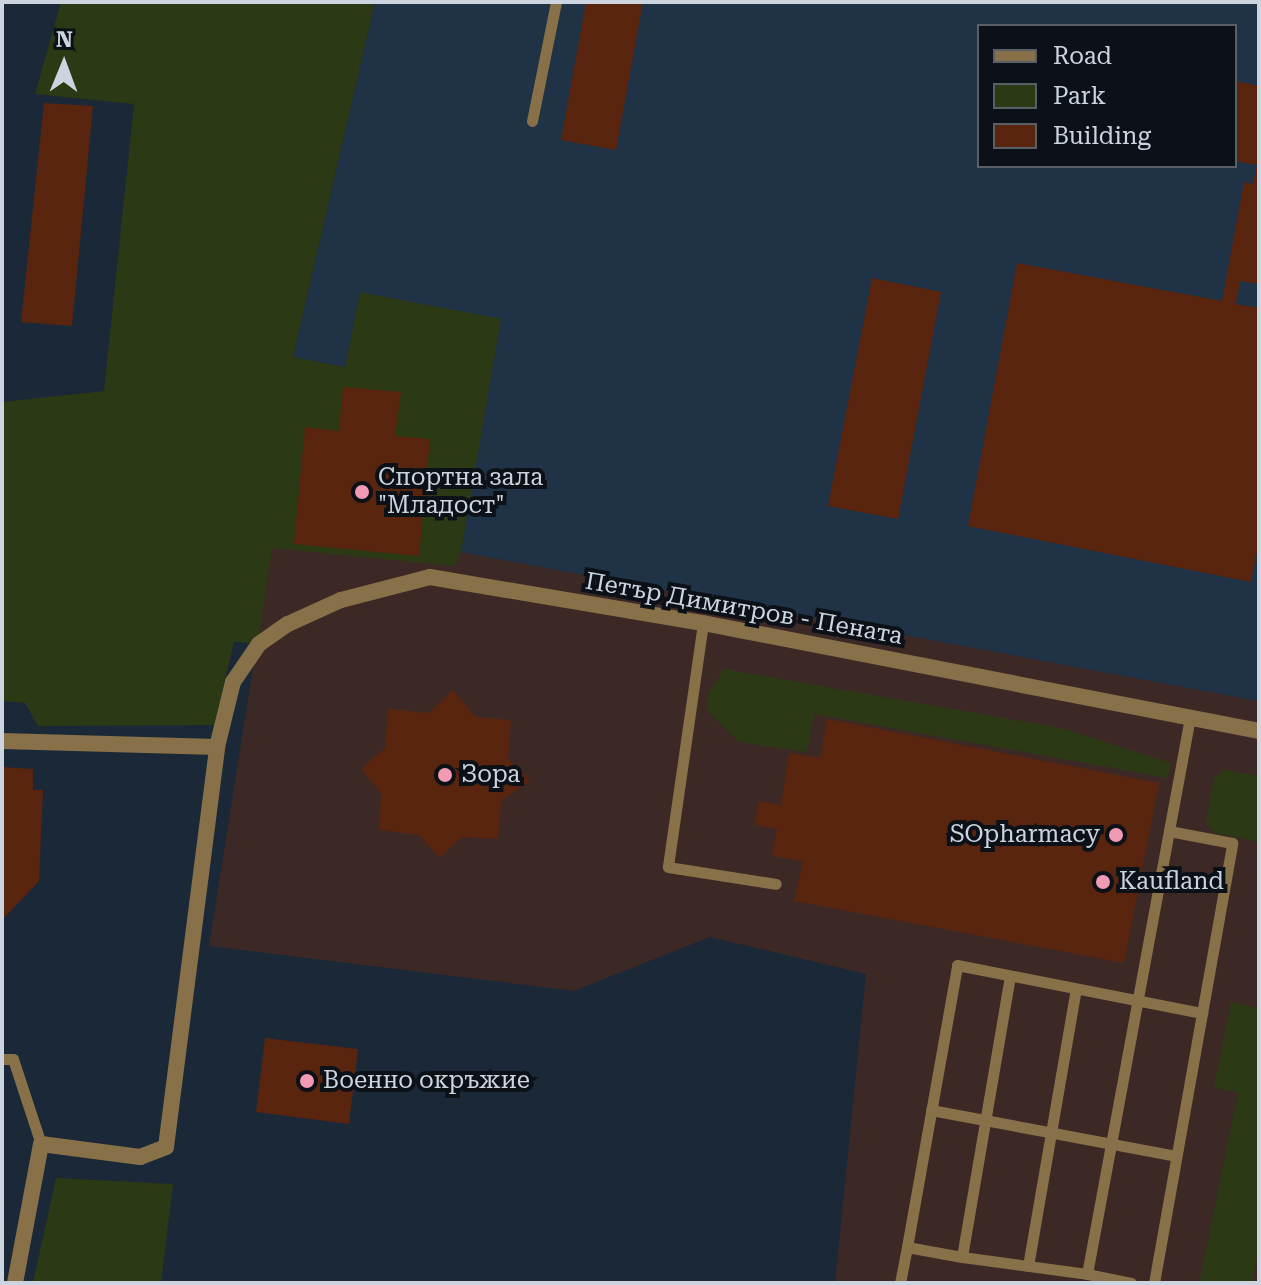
<!DOCTYPE html>
<meta charset="utf-8">
<style>
body{margin:0}
#map{position:relative;width:1261px;height:1285px;overflow:hidden;background:#1b2837;font-family:"Roboto Serif",serif}
div>[style]{position:absolute}
.commercial>*{inset:0;background:#3c2926}
.built>*{inset:0;background:#203246}
.green>*{inset:0;background:#2b3914}
.building>*{inset:0;background:#59250f}
.service>*{height:11px;margin:-5.5px;padding:0 5.5px;transform-origin:5.5px;border-radius:5.5px;background:#887148}
.minor>*{height:16px;margin:-8px;padding:0 8px;transform-origin:8px;border-radius:8px;background:#887148}
.dots>*{width:22px;height:22px;translate:-50% -50%;box-sizing:border-box;border:4px solid #0b1117;border-radius:50%}
span{translate:-50% -50%;white-space:nowrap;text-align:center;line-height:1.15;-webkit-text-stroke:8px #0b1117;paint-order:stroke}
.poi-label{font-size:24px;color:#ccd5df}
.left{translate:0 -50%;text-align:left}
.right{translate:-100% -50%;text-align:right}
.street-label{font-size:24px;color:#ccd5df}
.frame{position:absolute;inset:0;border:4px solid #ccd5df;pointer-events:none}
.legend{position:absolute;left:977px;top:24px;width:260px;height:144px;box-sizing:border-box;background:#0b1117;border:2px solid #585f67;margin:0;padding:10px 14px;list-style:none;font-size:24px;color:#ccd5df}
.legend li{display:flex;align-items:center;gap:16px;height:40px}
.legend b{width:40px;border:2px solid #585f67}
.north{position:absolute;left:24px;top:24px;width:80px;height:80px;-webkit-text-stroke:6px #0b1117;paint-order:stroke;rotate:1deg;font-size:22px;font-weight:700;line-height:32px;text-align:center;color:#ccd5df}
.north::after{content:'';display:block;margin:auto;width:28px;height:36px;background:#ccd5df;clip-path:polygon(50% 0,100% 100%,50% 72%,0 100%)}
</style>
<div id="map">
<div class="commercial">
<i style="clip-path:polygon(293px 357px,461px 552px,1259px 701px,1259px 1283px,835px 1283px,866px 974px,710px 937px,574px 991px,209px 946px,272px 548px)"></i>
</div>
<div class="built">
<i style="clip-path:polygon(evenodd,375px 2px,1259px 2px,1259px 701px,461px 552px,486px 394px,293px 357px,375px 2px,979px 26px,1235px 26px,1235px 166px,979px 166px,979px 26px)"></i>
</div>
<div class="green">
<i style="clip-path:polygon(61px 2px,375px 2px,293px 357px,345px 367px,360px 292px,501px 319px,461px 552px,455px 566px,272px 548px,258px 643px,234px 642px,214px 725px,38px 726px,25px 703px,2px 701px,2px 402px,104px 391px,134px 104px,35px 94px)"></i>
<i style="clip-path:polygon(724px 669px,1061px 728px,1171px 763px,1168px 778px,814px 714px,807px 752px,739px 742px,707px 711px,708px 694px)"></i>
<i style="clip-path:polygon(1224px 770px,1259px 776px,1259px 842px,1215px 833px,1206px 824px,1214px 778px)"></i>
<i style="clip-path:polygon(1259px 993px,1259px 1248px,1252px 1283px,1199px 1283px,1238px 1093px,1214px 1087px,1231px 1002px,1256px 1008px)"></i>
<i style="clip-path:polygon(56px 1178px,173px 1184px,161px 1283px,33px 1283px)"></i>
</div>
<div class="building">
<i style="clip-path:polygon(586px 2px,643px 2px,616px 150px,561px 140px)"></i>
<i style="clip-path:polygon(1235px 81px,1259px 86px,1259px 284px,1240px 281px,1236px 304px,1259px 308px,1259px 540px,1251px 582px,968px 526px,1017px 263px,1222px 301px,1244px 182px,1253px 184px,1257px 165px,1235px 161px)"></i>
<i style="clip-path:polygon(44px 103px,93px 106px,72px 326px,21px 322px)"></i>
<i style="clip-path:polygon(872px 278px,941px 292px,898px 519px,828px 506px)"></i>
<i style="clip-path:polygon(343px 387px,401px 392px,395px 436px,430px 439px,419px 556px,294px 544px,305px 427px,339px 431px)"></i>
<i style="clip-path:polygon(453px 690px,475px 717px,511px 720px,508px 759px,530px 781px,501px 801px,498px 839px,461px 837px,440px 858px,419px 835px,379px 830px,381px 793px,361px 769px,385px 748px,388px 709px,429px 713px)"></i>
<i style="clip-path:polygon(827px 719px,1159px 783px,1124px 963px,794px 901px,803px 861px,772px 856px,777px 829px,755px 825px,759px 801px,781px 805px,789px 753px,820px 758px)"></i>
<i style="clip-path:polygon(2px 767px,33px 769px,33px 790px,43px 790px,39px 881px,2px 920px)"></i>
<i style="clip-path:polygon(265px 1038px,358px 1049px,349px 1124px,256px 1112px)"></i>
</div>
<div class="service">
<i style="left:532px;top:121px;width:121px;rotate:-78.6deg"></i>
<i style="left:703px;top:623px;width:246px;rotate:98.2deg"></i>
<i style="left:668px;top:867px;width:109px;rotate:8.9deg"></i>
<i style="left:1010px;top:976px;width:285px;rotate:99.7deg"></i>
<i style="left:962px;top:1257px;width:56px;rotate:-169.7deg"></i>
<i style="left:907px;top:1247px;width:286px;rotate:-79.9deg"></i>
<i style="left:957px;top:965px;width:250px;rotate:11.1deg"></i>
<i style="left:2px;top:1059px;width:11px"></i>
<i style="left:13px;top:1059px;width:89px;rotate:71.8deg"></i>
<i style="left:931px;top:1110px;width:249px;rotate:10.6deg"></i>
<i style="left:962px;top:1257px;width:126px;rotate:7.7deg"></i>
<i style="left:1028px;top:1266px;width:281px;rotate:-80.2deg"></i>
<i style="left:900px;top:1283px;width:37px;rotate:-79deg"></i>
<i style="left:1131px;top:1283px;width:45px;rotate:-168.4deg"></i>
<i style="left:1087px;top:1274px;width:566px;rotate:-79.52deg"></i>
<i style="left:1154px;top:1283px;width:447px;rotate:-79.9deg"></i>
<i style="left:1232px;top:843px;width:64px;rotate:-169.2deg"></i>
</div>
<div class="minor">
<i style="left:2px;top:741px;width:215px;rotate:1.6deg"></i>
<i style="left:15px;top:1283px;width:141px;rotate:-79.4deg"></i>
<i style="left:41px;top:1144px;width:100px;rotate:7.5deg"></i>
<i style="left:140px;top:1157px;width:28px;rotate:-21deg"></i>
<i style="left:166px;top:1147px;width:403px;rotate:-82.7deg"></i>
<i style="left:217px;top:747px;width:67px;rotate:-76.2deg"></i>
<i style="left:233px;top:682px;width:46px;rotate:-55.6deg"></i>
<i style="left:259px;top:644px;width:35px;rotate:-35deg"></i>
<i style="left:288px;top:624px;width:58px;rotate:-24.4deg"></i>
<i style="left:341px;top:600px;width:92px;rotate:-14.5deg"></i>
<i style="left:430px;top:577px;width:277px;rotate:9.6deg"></i>
<i style="left:703px;top:623px;width:566px;rotate:10.99deg"></i>
</div>
<div class="dots">
<i style="left:362px;top:492px;background:#f19ab4"></i>
<i style="left:445px;top:775px;background:#f19ab4"></i>
<i style="left:1116px;top:835px;background:#f19ab4"></i>
<i style="left:1103px;top:882px;background:#f19ab4"></i>
<i style="left:307px;top:1081px;background:#f19ab4"></i>
</div>
<div class="poi-label">
<span class="left" style="left:378px;top:492px">Спортна зала<br>"Младост"</span>
<span class="left" style="left:461px;top:775px">Зора</span>
<span class="right" style="left:1100px;top:835px">SOpharmacy</span>
<span class="left" style="left:1119px;top:882px">Kaufland</span>
<span class="left" style="left:323px;top:1081px">Военно окръжие</span>
</div>
<div class="street-label">
<span style="left:744px;top:609px;rotate:10deg">Петър Димитров - Пената</span>
</div>
<div class="frame"></div>
<ul class="legend">
<li><b style="height:10px;background:#887148"></b>Road</li>
<li><b style="height:22px;background:#2b3914"></b>Park</li>
<li><b style="height:22px;background:#59250f"></b>Building</li>
</ul>
<div class="north">N</div>
</div>
